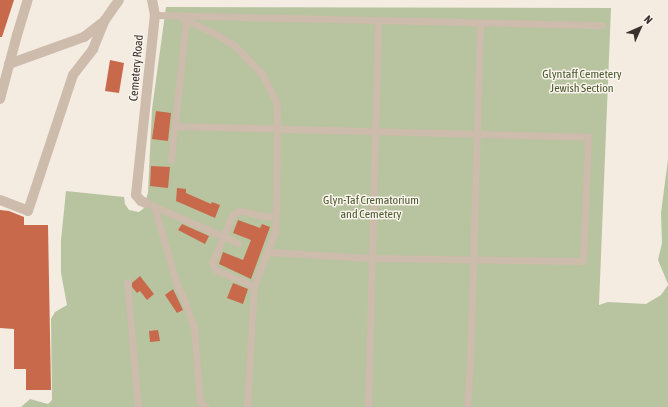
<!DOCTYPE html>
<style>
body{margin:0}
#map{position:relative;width:668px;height:407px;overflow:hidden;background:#f4ebe1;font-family:"Asap Condensed",sans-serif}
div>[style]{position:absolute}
.green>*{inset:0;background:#b8c4a0}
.building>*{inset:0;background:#c8694b}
.service>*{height:7px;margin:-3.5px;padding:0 3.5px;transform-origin:3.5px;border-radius:3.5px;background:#cdbbac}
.minor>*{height:10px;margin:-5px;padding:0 5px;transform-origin:5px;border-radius:5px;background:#cdbbac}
span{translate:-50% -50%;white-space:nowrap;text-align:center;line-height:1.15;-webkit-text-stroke:3px #fbf5ee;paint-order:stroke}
.street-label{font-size:12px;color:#3b302b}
.park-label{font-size:12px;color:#4a5a2e}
.north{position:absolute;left:620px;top:8px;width:40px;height:40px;-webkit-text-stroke:3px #fbf5ee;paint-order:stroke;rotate:45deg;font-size:11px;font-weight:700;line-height:16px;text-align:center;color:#3b302b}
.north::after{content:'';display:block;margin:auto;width:14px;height:18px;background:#3b302b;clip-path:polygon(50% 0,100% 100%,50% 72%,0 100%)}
</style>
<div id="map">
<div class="green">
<i style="clip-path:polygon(166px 7px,611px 8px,599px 305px,608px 302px,646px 304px,661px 295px,668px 285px,668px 407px,21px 407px,30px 399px,48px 404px,52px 400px,51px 319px,55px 312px,67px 305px,61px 273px,61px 240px,66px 191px,124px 197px,125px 204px,129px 210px,139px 212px,144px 208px,148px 192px,152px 109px)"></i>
<i style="clip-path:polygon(668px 159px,668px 284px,658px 260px,662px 243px,661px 213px)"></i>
</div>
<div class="building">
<i style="clip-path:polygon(0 0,14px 0,2px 37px,0 37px)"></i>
<i style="clip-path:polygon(110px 60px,124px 63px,119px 93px,105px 91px)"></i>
<i style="clip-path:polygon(156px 111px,171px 113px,168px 141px,152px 139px)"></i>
<i style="clip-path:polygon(151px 166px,170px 167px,168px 188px,150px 186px)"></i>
<i style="clip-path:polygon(177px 188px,186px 189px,186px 193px,211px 204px,212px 202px,220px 205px,215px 218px,176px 201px)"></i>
<i style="clip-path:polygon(0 210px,9px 211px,24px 217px,24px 225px,48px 225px,51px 390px,26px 390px,26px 369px,14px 369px,14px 329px,0 328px)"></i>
<i style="clip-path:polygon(238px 220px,260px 228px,262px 224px,270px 227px,251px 279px,219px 264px,223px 252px,243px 260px,251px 240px,233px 233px)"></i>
<i style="clip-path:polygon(182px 224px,209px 236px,205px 244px,178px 230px)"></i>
<i style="clip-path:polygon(140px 276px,154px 294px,147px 300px,140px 291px,137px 293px,132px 287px,132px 283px)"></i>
<i style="clip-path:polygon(233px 283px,248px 289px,243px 304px,227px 298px)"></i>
<i style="clip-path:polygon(173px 289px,183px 310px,177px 313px,165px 295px)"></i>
<i style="clip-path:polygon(158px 330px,160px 341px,150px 342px,149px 331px)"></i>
</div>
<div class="service">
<i style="left:155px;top:15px;width:447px;rotate:1.3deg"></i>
<i style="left:182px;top:18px;width:38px;rotate:25deg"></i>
<i style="left:216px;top:34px;width:22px;rotate:32deg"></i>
<i style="left:235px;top:46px;width:39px;rotate:46deg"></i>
<i style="left:262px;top:74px;width:34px;rotate:63deg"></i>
<i style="left:277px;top:104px;width:110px;rotate:90.5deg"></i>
<i style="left:276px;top:214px;width:9px;rotate:162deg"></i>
<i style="left:267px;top:217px;width:27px;rotate:-167deg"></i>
<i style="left:241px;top:211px;width:4px;rotate:166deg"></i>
<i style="left:237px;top:212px;width:6px;rotate:141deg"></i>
<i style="left:232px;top:216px;width:51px;rotate:113.1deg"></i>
<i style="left:212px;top:263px;width:8px;rotate:60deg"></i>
<i style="left:216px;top:270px;width:41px;rotate:22.8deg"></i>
<i style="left:175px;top:126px;width:413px;rotate:1.5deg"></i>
<i style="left:588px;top:137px;width:124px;rotate:92.3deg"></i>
<i style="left:583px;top:261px;width:212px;rotate:-179.2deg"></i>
<i style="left:371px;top:258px;width:104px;rotate:-176.7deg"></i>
<i style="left:171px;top:160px;width:142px;rotate:-83.9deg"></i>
<i style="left:151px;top:205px;width:95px;rotate:23.6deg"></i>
<i style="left:154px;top:206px;width:82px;rotate:73.8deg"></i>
<i style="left:177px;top:285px;width:18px;rotate:63deg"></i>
<i style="left:185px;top:301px;width:28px;rotate:72deg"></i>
<i style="left:194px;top:328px;width:73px;rotate:85.3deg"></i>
<i style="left:200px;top:401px;width:8px;rotate:45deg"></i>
<i style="left:127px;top:282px;width:125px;rotate:85deg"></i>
<i style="left:247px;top:407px;width:121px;rotate:-86.7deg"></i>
<i style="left:254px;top:286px;width:59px;rotate:-69.1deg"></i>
<i style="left:275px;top:231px;width:17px;rotate:-87deg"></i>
<i style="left:368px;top:407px;width:386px;rotate:-88.5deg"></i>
<i style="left:467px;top:407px;width:42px;rotate:-85.9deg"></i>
<i style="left:470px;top:365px;width:342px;rotate:-88.3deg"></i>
</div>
<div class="minor">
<i style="left:9px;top:64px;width:80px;rotate:-19.8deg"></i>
<i style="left:84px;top:37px;width:24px;rotate:-38deg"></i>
<i style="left:0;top:99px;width:66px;rotate:-75.1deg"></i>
<i style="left:17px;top:35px;width:37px;rotate:-73deg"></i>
<i style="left:0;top:200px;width:30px;rotate:21deg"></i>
<i style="left:28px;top:211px;width:143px;rotate:-71.7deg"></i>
<i style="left:73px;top:75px;width:33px;rotate:-52deg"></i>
<i style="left:93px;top:49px;width:31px;rotate:-68deg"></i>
<i style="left:105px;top:20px;width:24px;rotate:-55deg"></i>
<i style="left:146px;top:203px;width:5px;rotate:-158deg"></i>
<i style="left:141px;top:201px;width:8px;rotate:-130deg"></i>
<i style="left:136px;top:195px;width:181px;rotate:-84deg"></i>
<i style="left:155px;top:15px;width:15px;rotate:-101deg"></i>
</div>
<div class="street-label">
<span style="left:137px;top:68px;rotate:-85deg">Cemetery Road</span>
</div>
<div class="park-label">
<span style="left:582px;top:82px">Glyntaff Cemetery<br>Jewish Section</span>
<span style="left:371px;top:208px">Glyn-Taf Crematorium<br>and Cemetery</span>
</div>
<div class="north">N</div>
</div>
